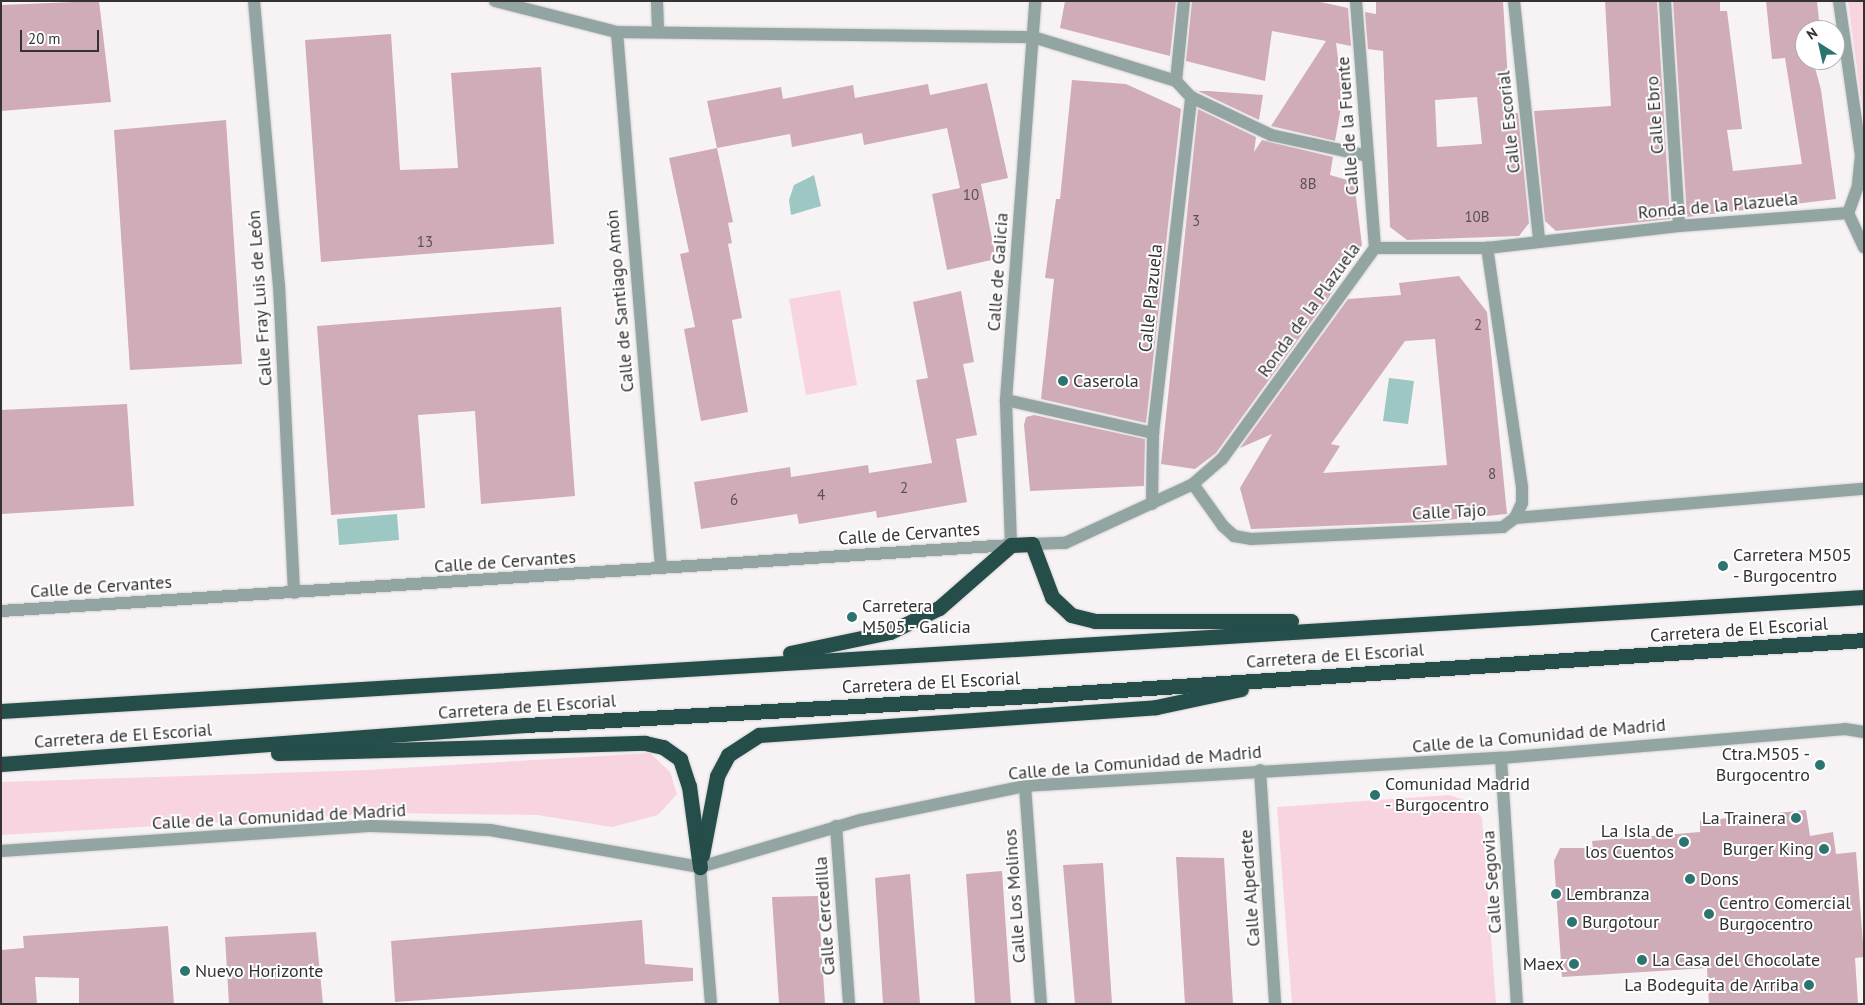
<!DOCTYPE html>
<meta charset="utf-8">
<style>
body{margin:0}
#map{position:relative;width:1865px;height:1005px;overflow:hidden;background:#f7f3f5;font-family:"PT Sans",sans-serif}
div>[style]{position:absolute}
.green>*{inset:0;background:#f8d3e0}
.water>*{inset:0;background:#9cc7c2}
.building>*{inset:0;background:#d0abb8}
.roads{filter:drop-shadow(0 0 1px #d4d0d2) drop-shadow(0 0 1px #d4d0d2)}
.minor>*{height:12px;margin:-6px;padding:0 6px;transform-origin:6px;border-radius:6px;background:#93a5a3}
.highway>*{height:15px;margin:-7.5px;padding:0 7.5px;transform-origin:7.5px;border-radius:7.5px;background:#254d49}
.dots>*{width:14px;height:14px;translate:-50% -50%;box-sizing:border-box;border:2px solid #fff;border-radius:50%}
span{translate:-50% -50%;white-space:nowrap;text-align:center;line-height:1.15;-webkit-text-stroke:4px #fff;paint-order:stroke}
.number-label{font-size:15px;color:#5b5054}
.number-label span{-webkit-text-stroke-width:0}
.street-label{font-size:18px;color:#343233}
.poi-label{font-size:18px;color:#343233}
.left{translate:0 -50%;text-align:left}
.right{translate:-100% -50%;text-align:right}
.frame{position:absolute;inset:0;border:2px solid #343233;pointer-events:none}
.north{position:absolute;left:1795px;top:20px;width:50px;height:50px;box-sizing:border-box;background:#fff;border:1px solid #aeadad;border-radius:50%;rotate:325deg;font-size:14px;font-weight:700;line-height:20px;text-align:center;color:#343233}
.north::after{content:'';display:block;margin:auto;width:18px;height:22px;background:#2c746f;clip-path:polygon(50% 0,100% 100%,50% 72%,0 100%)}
.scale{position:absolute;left:20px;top:30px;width:79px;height:22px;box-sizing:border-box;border:2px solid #343233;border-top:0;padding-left:6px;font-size:15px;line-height:18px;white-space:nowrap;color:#343233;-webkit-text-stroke:4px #fff;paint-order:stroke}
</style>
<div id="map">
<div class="green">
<i style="clip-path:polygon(1848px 1px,1864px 1px,1864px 120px)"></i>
<i style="clip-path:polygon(840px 290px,857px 385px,806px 395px,789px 299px)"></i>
<i style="clip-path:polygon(650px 753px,670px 772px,677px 794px,658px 815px,612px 827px,537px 815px,384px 813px,1px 835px,1px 782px,368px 770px)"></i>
<i style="clip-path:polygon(1449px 795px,1470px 802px,1482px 818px,1496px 1004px,1292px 1004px,1277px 807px)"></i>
</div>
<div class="water">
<i style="clip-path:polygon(814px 175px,821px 206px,791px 215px,789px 200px,794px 185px)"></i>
<i style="clip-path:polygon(1389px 378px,1414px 381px,1408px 424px,1383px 421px)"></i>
<i style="clip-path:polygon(397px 514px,399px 540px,339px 545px,337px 519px)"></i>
</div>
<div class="building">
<i style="clip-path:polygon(99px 1px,111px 102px,1px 111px,1px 5px)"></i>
<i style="clip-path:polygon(1065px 1px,1176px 1px,1170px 56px,1060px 28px)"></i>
<i style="clip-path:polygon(1192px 1px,1316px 1px,1348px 8px,1351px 46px,1336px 43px,1343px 96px,1335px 141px,1271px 126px,1326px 41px,1272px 31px,1265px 81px,1186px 61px)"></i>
<i style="clip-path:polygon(evenodd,1376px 1px,1503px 1px,1510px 113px,1518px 113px,1529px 223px,1519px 236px,1407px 240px,1390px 227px,1383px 51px,1368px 49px,1365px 12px,1376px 14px,1376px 1px,1477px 97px,1482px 144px,1437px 147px,1435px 100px,1477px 97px)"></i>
<i style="clip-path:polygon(1605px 1px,1657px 1px,1670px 219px,1556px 231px,1545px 221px,1534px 111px,1611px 106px)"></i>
<i style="clip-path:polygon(1673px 1px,1720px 1px,1720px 11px,1727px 11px,1742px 129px,1727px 130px,1733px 171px,1802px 164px,1785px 58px,1772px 59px,1766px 1px,1817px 1px,1820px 30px,1805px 30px,1805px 60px,1813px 60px,1821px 90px,1836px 199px,1687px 217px)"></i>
<i style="clip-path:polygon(391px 34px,400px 170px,458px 168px,451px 73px,541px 67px,554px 244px,321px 262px,305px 40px)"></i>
<i style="clip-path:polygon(1072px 80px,1126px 84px,1181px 109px,1146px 423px,1041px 399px,1054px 279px,1045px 278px,1056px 199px,1060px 199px)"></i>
<i style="clip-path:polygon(987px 83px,1008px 178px,981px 184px,996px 259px,947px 270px,932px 194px,960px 188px,947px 128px,864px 145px,862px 133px,792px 147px,790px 134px,717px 148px,707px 101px,781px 87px,783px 99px,853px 85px,855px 98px,928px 84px,930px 95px)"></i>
<i style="clip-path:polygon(1195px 90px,1263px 95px,1259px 120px,1196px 90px)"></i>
<i style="clip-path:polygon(1198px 109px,1256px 137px,1254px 152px,1262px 140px,1333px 157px,1330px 175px,1354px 182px,1362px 245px,1327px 300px,1216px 453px,1195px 469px,1161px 464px)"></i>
<i style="clip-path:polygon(226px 120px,242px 364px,130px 370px,114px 130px)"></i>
<i style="clip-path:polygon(717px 148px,733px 222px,728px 223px,732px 243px,728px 244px,742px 318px,732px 320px,748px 412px,701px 421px,684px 329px,695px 327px,680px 254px,689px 252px,669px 158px)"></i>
<i style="clip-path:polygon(evenodd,1459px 276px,1487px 312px,1507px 514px,1427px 522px,1251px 529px,1240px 488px,1272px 434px,1240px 448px,1348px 299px,1401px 295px,1399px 283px,1459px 276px,1435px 339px,1447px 465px,1323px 473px,1340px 446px,1331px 444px,1405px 341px,1435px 339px)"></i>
<i style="clip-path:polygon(961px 291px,974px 362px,963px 364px,977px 435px,956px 439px,967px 502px,877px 518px,876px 511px,799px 524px,797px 514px,701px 529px,694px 482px,790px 467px,791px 477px,868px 465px,869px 473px,932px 463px,916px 380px,928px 378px,913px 302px)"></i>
<i style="clip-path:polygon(561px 307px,575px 496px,481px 504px,475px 411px,418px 415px,425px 508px,331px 515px,317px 326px)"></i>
<i style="clip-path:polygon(127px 404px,134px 506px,1px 514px,1px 410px)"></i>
<i style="clip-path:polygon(1034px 415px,1145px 439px,1144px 486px,1030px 491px,1024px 425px,1026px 417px)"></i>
<i style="clip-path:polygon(1806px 810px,1810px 836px,1833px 832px,1836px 854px,1856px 852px,1864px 957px,1855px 958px,1858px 1004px,1709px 1004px,1707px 968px,1562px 977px,1554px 861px,1560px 848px,1593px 848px,1592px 841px,1700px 832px,1700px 821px)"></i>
<i style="clip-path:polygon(1176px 857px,1224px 858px,1233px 1004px,1185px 1004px)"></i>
<i style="clip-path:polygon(1103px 863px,1112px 1004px,1075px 1004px,1063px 865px)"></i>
<i style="clip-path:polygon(1002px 871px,1011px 1004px,975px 1004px,966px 874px)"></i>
<i style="clip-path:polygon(910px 874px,920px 1004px,883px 1004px,875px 878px)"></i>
<i style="clip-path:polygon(818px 896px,825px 1004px,779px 1004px,772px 897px)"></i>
<i style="clip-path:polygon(642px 920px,645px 964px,693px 968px,693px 981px,395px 1002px,391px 941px)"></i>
<i style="clip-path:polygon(168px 926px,174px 1004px,79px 1004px,79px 978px,35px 977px,37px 1004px,1px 1004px,1px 950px,24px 948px,23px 936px)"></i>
<i style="clip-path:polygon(316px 932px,323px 1004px,229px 1004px,225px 937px)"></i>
</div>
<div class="roads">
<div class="minor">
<i style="left:254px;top:1px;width:285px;rotate:85deg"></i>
<i style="left:279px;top:285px;width:308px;rotate:87.2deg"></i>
<i style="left:495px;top:1px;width:126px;rotate:14.3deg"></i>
<i style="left:617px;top:32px;width:416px;rotate:0.7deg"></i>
<i style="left:1033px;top:37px;width:150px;rotate:17.1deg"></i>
<i style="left:1176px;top:81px;width:22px;rotate:47deg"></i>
<i style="left:1191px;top:97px;width:89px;rotate:25.4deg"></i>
<i style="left:1271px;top:135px;width:99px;rotate:12.2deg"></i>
<i style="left:657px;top:1px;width:29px;rotate:88deg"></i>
<i style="left:1356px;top:1px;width:248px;rotate:85.6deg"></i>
<i style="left:1514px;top:1px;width:240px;rotate:84deg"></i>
<i style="left:1665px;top:1px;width:225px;rotate:86.4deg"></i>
<i style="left:1839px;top:1px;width:156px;rotate:81.9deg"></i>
<i style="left:1861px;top:155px;width:31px;rotate:96deg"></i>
<i style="left:1858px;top:186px;width:29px;rotate:110deg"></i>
<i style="left:1848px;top:213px;width:38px;rotate:65deg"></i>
<i style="left:617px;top:32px;width:537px;rotate:85.3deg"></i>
<i style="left:1176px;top:81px;width:80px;rotate:-84.3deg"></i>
<i style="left:1375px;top:248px;width:112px"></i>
<i style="left:1487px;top:248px;width:193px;rotate:-6.5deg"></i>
<i style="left:1679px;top:226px;width:169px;rotate:-4.4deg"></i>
<i style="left:1006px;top:400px;width:151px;rotate:12.7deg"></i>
<i style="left:1193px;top:484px;width:52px;rotate:54.5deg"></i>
<i style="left:1223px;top:526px;width:15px;rotate:42deg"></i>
<i style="left:1234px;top:536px;width:17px;rotate:10deg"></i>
<i style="left:1251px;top:539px;width:252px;rotate:-2.7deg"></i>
<i style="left:1503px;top:527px;width:15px;rotate:-37deg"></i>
<i style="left:1515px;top:518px;width:17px;rotate:-65deg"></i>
<i style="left:1522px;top:503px;width:16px;rotate:-90deg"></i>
<i style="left:1522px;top:487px;width:242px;rotate:-98.3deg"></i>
<i style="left:1152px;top:504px;width:71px;rotate:-89.2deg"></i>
<i style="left:1153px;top:433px;width:338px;rotate:-83.5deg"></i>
<i style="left:1515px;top:518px;width:350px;rotate:-4.8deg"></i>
<i style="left:1032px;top:544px;width:33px;rotate:-2deg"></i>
<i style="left:1065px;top:543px;width:141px;rotate:-24.7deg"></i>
<i style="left:1193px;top:484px;width:38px;rotate:-41deg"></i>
<i style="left:1222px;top:459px;width:261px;rotate:-54.1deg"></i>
<i style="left:1px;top:611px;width:1012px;rotate:-3.74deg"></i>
<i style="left:1011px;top:545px;width:145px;rotate:-92deg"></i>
<i style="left:1006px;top:400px;width:400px;rotate:-85.8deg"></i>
<i style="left:1501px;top:758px;width:247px;rotate:86.3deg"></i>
<i style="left:1260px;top:770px;width:234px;rotate:86.3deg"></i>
<i style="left:1025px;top:786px;width:219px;rotate:85.8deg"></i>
<i style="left:836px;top:826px;width:178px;rotate:85.8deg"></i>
<i style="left:1px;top:851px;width:372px;rotate:-3.9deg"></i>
<i style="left:372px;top:826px;width:118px;rotate:1.9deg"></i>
<i style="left:490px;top:830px;width:213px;rotate:10deg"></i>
<i style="left:700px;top:867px;width:168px;rotate:-16.3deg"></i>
<i style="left:861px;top:820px;width:167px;rotate:-11.7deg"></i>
<i style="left:1025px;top:786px;width:477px;rotate:-3.4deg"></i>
<i style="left:1501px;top:758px;width:345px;rotate:-4.8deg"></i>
<i style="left:1845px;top:729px;width:19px;rotate:9deg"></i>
<i style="left:700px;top:867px;width:137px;rotate:85.4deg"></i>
</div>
<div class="highway">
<i style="left:790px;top:653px;width:102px;rotate:-11.9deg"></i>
<i style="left:890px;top:632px;width:55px;rotate:-26.1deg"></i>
<i style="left:939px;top:608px;width:96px;rotate:-41.2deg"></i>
<i style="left:1011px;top:545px;width:21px;rotate:-3deg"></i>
<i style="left:1032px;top:544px;width:57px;rotate:69.3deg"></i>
<i style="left:1052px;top:597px;width:26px;rotate:43deg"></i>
<i style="left:1071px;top:615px;width:25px;rotate:14deg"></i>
<i style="left:1095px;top:621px;width:196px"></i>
<i style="left:1px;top:711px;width:1866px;rotate:-3.5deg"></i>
<i style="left:278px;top:753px;width:367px;rotate:-1.6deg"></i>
<i style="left:645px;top:743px;width:18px;rotate:13deg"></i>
<i style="left:663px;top:747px;width:21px;rotate:35deg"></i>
<i style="left:680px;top:759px;width:28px;rotate:72deg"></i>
<i style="left:689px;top:786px;width:82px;rotate:82.3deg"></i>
<i style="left:1px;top:764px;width:526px;rotate:-4.25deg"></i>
<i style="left:526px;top:725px;width:505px;rotate:-3.29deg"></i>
<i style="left:1030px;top:696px;width:836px;rotate:-3.84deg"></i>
<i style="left:702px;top:855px;width:80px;rotate:-79.2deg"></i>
<i style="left:717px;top:776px;width:24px;rotate:-62deg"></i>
<i style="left:728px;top:755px;width:37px;rotate:-33deg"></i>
<i style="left:759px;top:735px;width:398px;rotate:-4deg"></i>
<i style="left:1156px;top:707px;width:87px;rotate:-12deg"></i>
</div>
</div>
<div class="dots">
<i style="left:1063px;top:381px;background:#2c746f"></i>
<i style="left:1723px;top:566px;background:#2c746f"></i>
<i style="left:852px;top:617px;background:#2c746f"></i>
<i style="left:1820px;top:765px;background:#2c746f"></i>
<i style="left:1375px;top:795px;background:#2c746f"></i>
<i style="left:1796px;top:818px;background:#2c746f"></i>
<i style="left:1684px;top:842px;background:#2c746f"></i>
<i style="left:1824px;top:849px;background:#2c746f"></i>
<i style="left:1690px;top:879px;background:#2c746f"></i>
<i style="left:1556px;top:894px;background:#2c746f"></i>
<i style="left:1709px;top:914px;background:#2c746f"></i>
<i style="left:1572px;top:922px;background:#2c746f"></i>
<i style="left:1642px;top:960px;background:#2c746f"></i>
<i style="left:1574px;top:964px;background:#2c746f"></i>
<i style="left:185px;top:971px;background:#2c746f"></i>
<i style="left:1809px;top:985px;background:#2c746f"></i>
</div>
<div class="number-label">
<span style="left:1308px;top:184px">8B</span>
<span style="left:971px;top:195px">10</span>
<span style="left:1477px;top:217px">10B</span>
<span style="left:1196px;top:221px">3</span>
<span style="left:425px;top:242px">13</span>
<span style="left:1478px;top:325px">2</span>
<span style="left:1492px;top:474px">8</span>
<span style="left:904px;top:488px">2</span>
<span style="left:821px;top:495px">4</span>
<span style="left:734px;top:500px">6</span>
</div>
<div class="street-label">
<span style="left:1655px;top:115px;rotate:-94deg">Calle Ebro</span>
<span style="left:1509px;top:122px;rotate:-96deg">Calle Escorial</span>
<span style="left:1348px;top:126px;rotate:-94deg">Calle de la Fuente</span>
<span style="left:1718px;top:206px;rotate:-5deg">Ronda de la Plazuela</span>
<span style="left:998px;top:272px;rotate:-86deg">Calle de Galicia</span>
<span style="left:260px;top:298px;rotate:-94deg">Calle Fray Luis de León</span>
<span style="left:1151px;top:298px;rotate:-84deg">Calle Plazuela</span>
<span style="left:620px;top:301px;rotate:-95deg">Calle de Santiago Amón</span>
<span style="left:1309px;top:310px;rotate:-54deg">Ronda de la Plazuela</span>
<span style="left:1449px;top:512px;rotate:-3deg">Calle Tajo</span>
<span style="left:909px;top:534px;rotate:-4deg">Calle de Cervantes</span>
<span style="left:505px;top:562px;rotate:-4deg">Calle de Cervantes</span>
<span style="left:101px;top:587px;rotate:-4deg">Calle de Cervantes</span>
<span style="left:1739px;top:630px;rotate:-4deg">Carretera de El Escorial</span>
<span style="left:1335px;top:656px;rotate:-4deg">Carretera de El Escorial</span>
<span style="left:931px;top:683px;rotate:-3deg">Carretera de El Escorial</span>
<span style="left:527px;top:707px;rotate:-4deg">Carretera de El Escorial</span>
<span style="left:123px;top:736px;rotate:-4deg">Carretera de El Escorial</span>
<span style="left:1539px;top:736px;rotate:-5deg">Calle de la Comunidad de Madrid</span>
<span style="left:1135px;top:763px;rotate:-5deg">Calle de la Comunidad de Madrid</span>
<span style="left:279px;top:817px;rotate:-3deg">Calle de la Comunidad de Madrid</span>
<span style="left:1492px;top:882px;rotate:-94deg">Calle Segovia</span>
<span style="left:1250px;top:888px;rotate:-94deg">Calle Alpedrete</span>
<span style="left:1015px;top:896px;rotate:-94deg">Calle Los Molinos</span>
<span style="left:825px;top:916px;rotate:-94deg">Calle Cercedilla</span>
</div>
<div class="poi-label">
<span class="left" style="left:1073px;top:381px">Caserola</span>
<span class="left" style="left:1733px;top:566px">Carretera M505<br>- Burgocentro</span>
<span class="left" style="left:862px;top:617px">Carretera<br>M505 - Galicia</span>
<span class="right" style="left:1810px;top:765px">Ctra.M505 -<br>Burgocentro</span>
<span class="left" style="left:1385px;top:795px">Comunidad Madrid<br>- Burgocentro</span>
<span class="right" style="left:1786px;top:818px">La Trainera</span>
<span class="right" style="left:1674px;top:842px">La Isla de<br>los Cuentos</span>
<span class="right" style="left:1814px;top:849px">Burger King</span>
<span class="left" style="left:1700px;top:879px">Dons</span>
<span class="left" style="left:1566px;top:894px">Lembranza</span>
<span class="left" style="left:1719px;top:914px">Centro Comercial<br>Burgocentro</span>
<span class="left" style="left:1582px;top:922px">Burgotour</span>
<span class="left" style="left:1652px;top:960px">La Casa del Chocolate</span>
<span class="right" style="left:1564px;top:964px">Maex</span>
<span class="left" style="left:195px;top:971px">Nuevo Horizonte</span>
<span class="right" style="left:1799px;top:985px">La Bodeguita de Arriba</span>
</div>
<div class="frame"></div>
<div class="north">N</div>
<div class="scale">20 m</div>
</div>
